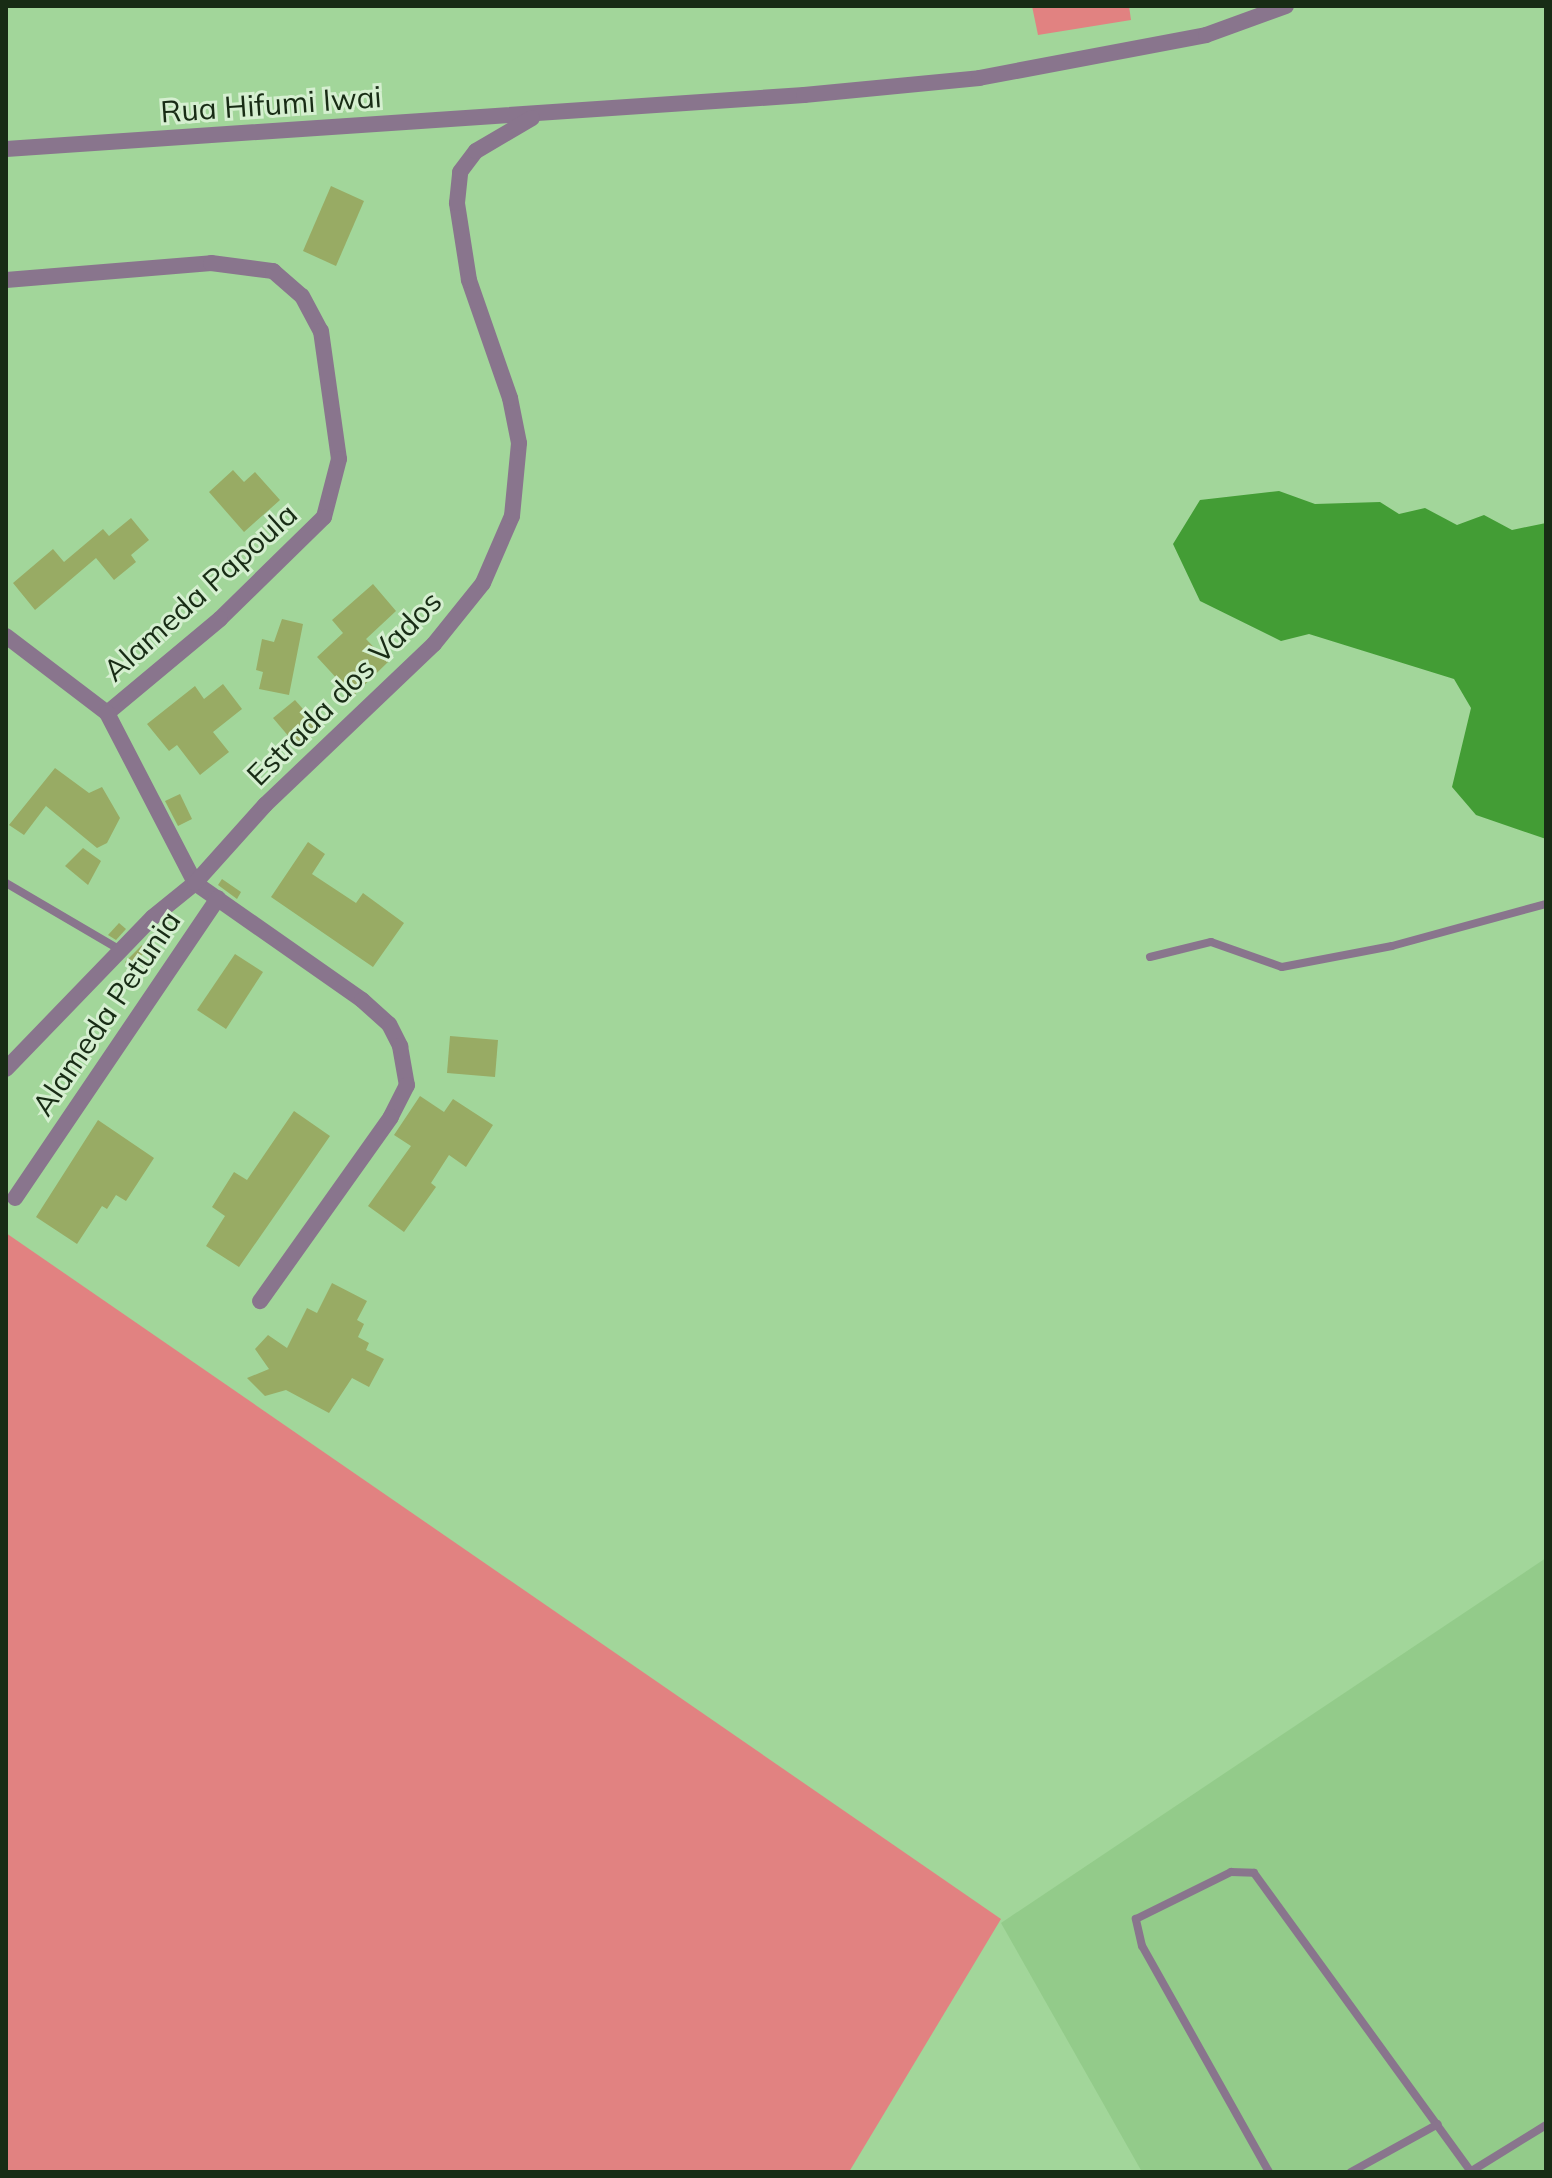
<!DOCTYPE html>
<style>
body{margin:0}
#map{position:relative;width:1552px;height:2178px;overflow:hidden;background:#a2d69a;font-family:Mulish,sans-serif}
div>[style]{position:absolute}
.built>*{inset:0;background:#93cb8a}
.green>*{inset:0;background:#e18281}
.water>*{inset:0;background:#439d35}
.building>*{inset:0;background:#98ab64}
.service>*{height:8px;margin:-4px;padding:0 4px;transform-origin:4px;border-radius:4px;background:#89758d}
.minor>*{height:16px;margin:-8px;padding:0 8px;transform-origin:8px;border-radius:8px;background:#89758d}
span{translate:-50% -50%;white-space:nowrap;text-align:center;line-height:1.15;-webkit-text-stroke:6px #d5efd0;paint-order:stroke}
.street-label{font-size:30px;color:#182c15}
.frame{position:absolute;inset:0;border:8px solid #182c15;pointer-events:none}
</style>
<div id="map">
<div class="built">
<i style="clip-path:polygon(1546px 1558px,1546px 2172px,1142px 2172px,1001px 1923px)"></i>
</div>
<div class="green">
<i style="clip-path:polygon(1032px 6px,1129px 6px,1131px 20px,1038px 35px)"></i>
<i style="clip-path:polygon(6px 1233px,1001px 1919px,849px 2172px,6px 2172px)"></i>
</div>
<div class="water">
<i style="clip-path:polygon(1279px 491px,1315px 504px,1380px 502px,1399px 514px,1425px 508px,1457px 525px,1484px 515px,1512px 530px,1546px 523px,1546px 839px,1476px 815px,1452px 787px,1471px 708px,1454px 679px,1309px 634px,1281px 641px,1200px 601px,1173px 544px,1200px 500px)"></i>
</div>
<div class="building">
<i style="clip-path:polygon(331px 186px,364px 201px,336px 266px,303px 251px)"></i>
<i style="clip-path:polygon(233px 470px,244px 482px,255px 472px,280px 500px,244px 532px,209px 492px)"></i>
<i style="clip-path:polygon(131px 518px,149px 540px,131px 555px,136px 562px,114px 580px,96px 558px,35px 610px,13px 583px,53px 549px,64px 562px,103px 529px,109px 536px)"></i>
<i style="clip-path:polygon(373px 584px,396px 611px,366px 639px,388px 662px,353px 696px,317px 657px,343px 633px,332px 620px)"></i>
<i style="clip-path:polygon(282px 619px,303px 624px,289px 695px,259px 689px,263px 672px,256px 670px,262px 639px,274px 642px)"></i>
<i style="clip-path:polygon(223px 684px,242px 709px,213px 732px,229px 752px,200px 775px,177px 745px,169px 751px,147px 724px,195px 686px,204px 699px)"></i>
<i style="clip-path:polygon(295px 700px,318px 726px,296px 745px,273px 718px)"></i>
<i style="clip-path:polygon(55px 768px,89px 793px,102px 787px,120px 818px,107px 843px,97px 848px,46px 806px,24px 835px,9px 825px)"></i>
<i style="clip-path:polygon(180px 794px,192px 819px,178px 826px,165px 801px)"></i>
<i style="clip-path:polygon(308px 842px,325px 854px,312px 874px,356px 903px,363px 893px,404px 923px,373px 967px,271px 897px)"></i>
<i style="clip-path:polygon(83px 848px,101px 861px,88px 885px,65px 866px)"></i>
<i style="clip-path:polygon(222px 879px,241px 892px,237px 899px,218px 885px)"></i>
<i style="clip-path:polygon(119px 923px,126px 929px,116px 940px,108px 935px)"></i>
<i style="clip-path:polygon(142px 945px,147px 950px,130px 967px,125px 962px)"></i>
<i style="clip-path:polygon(235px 954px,263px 972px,226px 1029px,197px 1010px)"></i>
<i style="clip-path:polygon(450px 1036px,498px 1040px,495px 1077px,447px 1073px)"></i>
<i style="clip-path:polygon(420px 1096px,444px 1112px,453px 1099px,493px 1125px,466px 1167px,449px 1155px,431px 1183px,436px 1187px,404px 1232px,368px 1206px,411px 1146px,394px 1135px)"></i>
<i style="clip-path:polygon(294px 1111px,330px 1136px,239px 1267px,206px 1246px,225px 1216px,212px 1207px,234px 1172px,247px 1180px)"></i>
<i style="clip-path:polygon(98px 1120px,154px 1158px,126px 1201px,116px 1195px,107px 1209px,102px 1206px,77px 1244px,36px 1217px)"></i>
<i style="clip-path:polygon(332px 1283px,367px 1301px,357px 1320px,364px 1324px,358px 1337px,369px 1343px,366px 1350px,384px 1359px,369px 1387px,352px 1378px,329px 1413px,286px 1390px,265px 1396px,247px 1378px,269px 1369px,255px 1349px,268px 1335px,287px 1348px,307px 1308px,317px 1313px)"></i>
</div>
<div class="service">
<i style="left:6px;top:883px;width:132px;rotate:30.4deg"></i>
<i style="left:1150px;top:957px;width:63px;rotate:-13.8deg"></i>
<i style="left:1211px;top:942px;width:75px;rotate:19.4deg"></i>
<i style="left:1282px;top:967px;width:112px;rotate:-10.8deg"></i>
<i style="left:1392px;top:946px;width:160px;rotate:-15.3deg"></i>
<i style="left:1269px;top:2172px;width:259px;rotate:-119.3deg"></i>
<i style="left:1142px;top:1946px;width:28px;rotate:-103deg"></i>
<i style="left:1136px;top:1919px;width:106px;rotate:-26.3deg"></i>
<i style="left:1231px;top:1872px;width:23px;rotate:2deg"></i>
<i style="left:1254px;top:1873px;width:369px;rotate:54deg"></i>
<i style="left:1351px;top:2172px;width:99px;rotate:-28.9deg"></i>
<i style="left:1470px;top:2172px;width:89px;rotate:-31.7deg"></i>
</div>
<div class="minor">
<i style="left:6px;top:149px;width:800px;rotate:-3.87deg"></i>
<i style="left:804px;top:95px;width:176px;rotate:-5.5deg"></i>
<i style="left:979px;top:78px;width:231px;rotate:-10.7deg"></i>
<i style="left:1206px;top:35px;width:85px;rotate:-19.9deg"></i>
<i style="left:6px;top:280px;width:206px;rotate:-4.7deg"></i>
<i style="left:211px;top:263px;width:63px;rotate:7.4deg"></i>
<i style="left:273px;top:271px;width:38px;rotate:41deg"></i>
<i style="left:302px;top:296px;width:40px;rotate:62deg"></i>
<i style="left:321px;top:331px;width:129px;rotate:82deg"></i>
<i style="left:339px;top:459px;width:60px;rotate:104.5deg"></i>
<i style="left:324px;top:517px;width:146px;rotate:135.6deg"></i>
<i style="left:220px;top:619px;width:147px;rotate:140.2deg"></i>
<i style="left:6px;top:636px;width:127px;rotate:37.3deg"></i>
<i style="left:107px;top:713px;width:191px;rotate:62.6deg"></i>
<i style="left:195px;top:883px;width:204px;rotate:35deg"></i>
<i style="left:362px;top:1000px;width:36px;rotate:42deg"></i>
<i style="left:389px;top:1024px;width:25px;rotate:63deg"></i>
<i style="left:400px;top:1046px;width:40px;rotate:80deg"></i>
<i style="left:407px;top:1085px;width:36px;rotate:117deg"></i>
<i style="left:391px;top:1117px;width:226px;rotate:125.4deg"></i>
<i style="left:6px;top:1069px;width:211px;rotate:-46deg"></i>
<i style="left:153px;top:917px;width:54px;rotate:-39deg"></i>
<i style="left:195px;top:883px;width:105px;rotate:-48.1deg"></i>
<i style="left:265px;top:805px;width:233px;rotate:-43.6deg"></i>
<i style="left:434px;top:644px;width:78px;rotate:-51.2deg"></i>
<i style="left:483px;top:583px;width:73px;rotate:-66.6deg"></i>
<i style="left:512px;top:516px;width:73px;rotate:-84.5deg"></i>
<i style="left:519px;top:443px;width:46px;rotate:-101.3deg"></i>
<i style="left:510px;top:398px;width:125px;rotate:-109.2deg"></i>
<i style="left:469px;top:280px;width:78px;rotate:-98.9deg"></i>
<i style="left:457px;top:203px;width:31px;rotate:-84deg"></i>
<i style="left:460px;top:172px;width:26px;rotate:-53deg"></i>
<i style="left:476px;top:151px;width:65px;rotate:-30.5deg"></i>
<i style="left:15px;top:1198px;width:362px;rotate:-55.9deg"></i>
</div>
<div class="street-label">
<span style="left:271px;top:104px;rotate:-4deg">Rua Hifumi Iwai</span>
<span style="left:200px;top:592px;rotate:-42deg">Alameda Papoula</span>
<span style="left:344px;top:688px;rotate:-45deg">Estrada dos Vados</span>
<span style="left:106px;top:1013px;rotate:-56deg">Alameda Petunia</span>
</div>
<div class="frame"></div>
</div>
